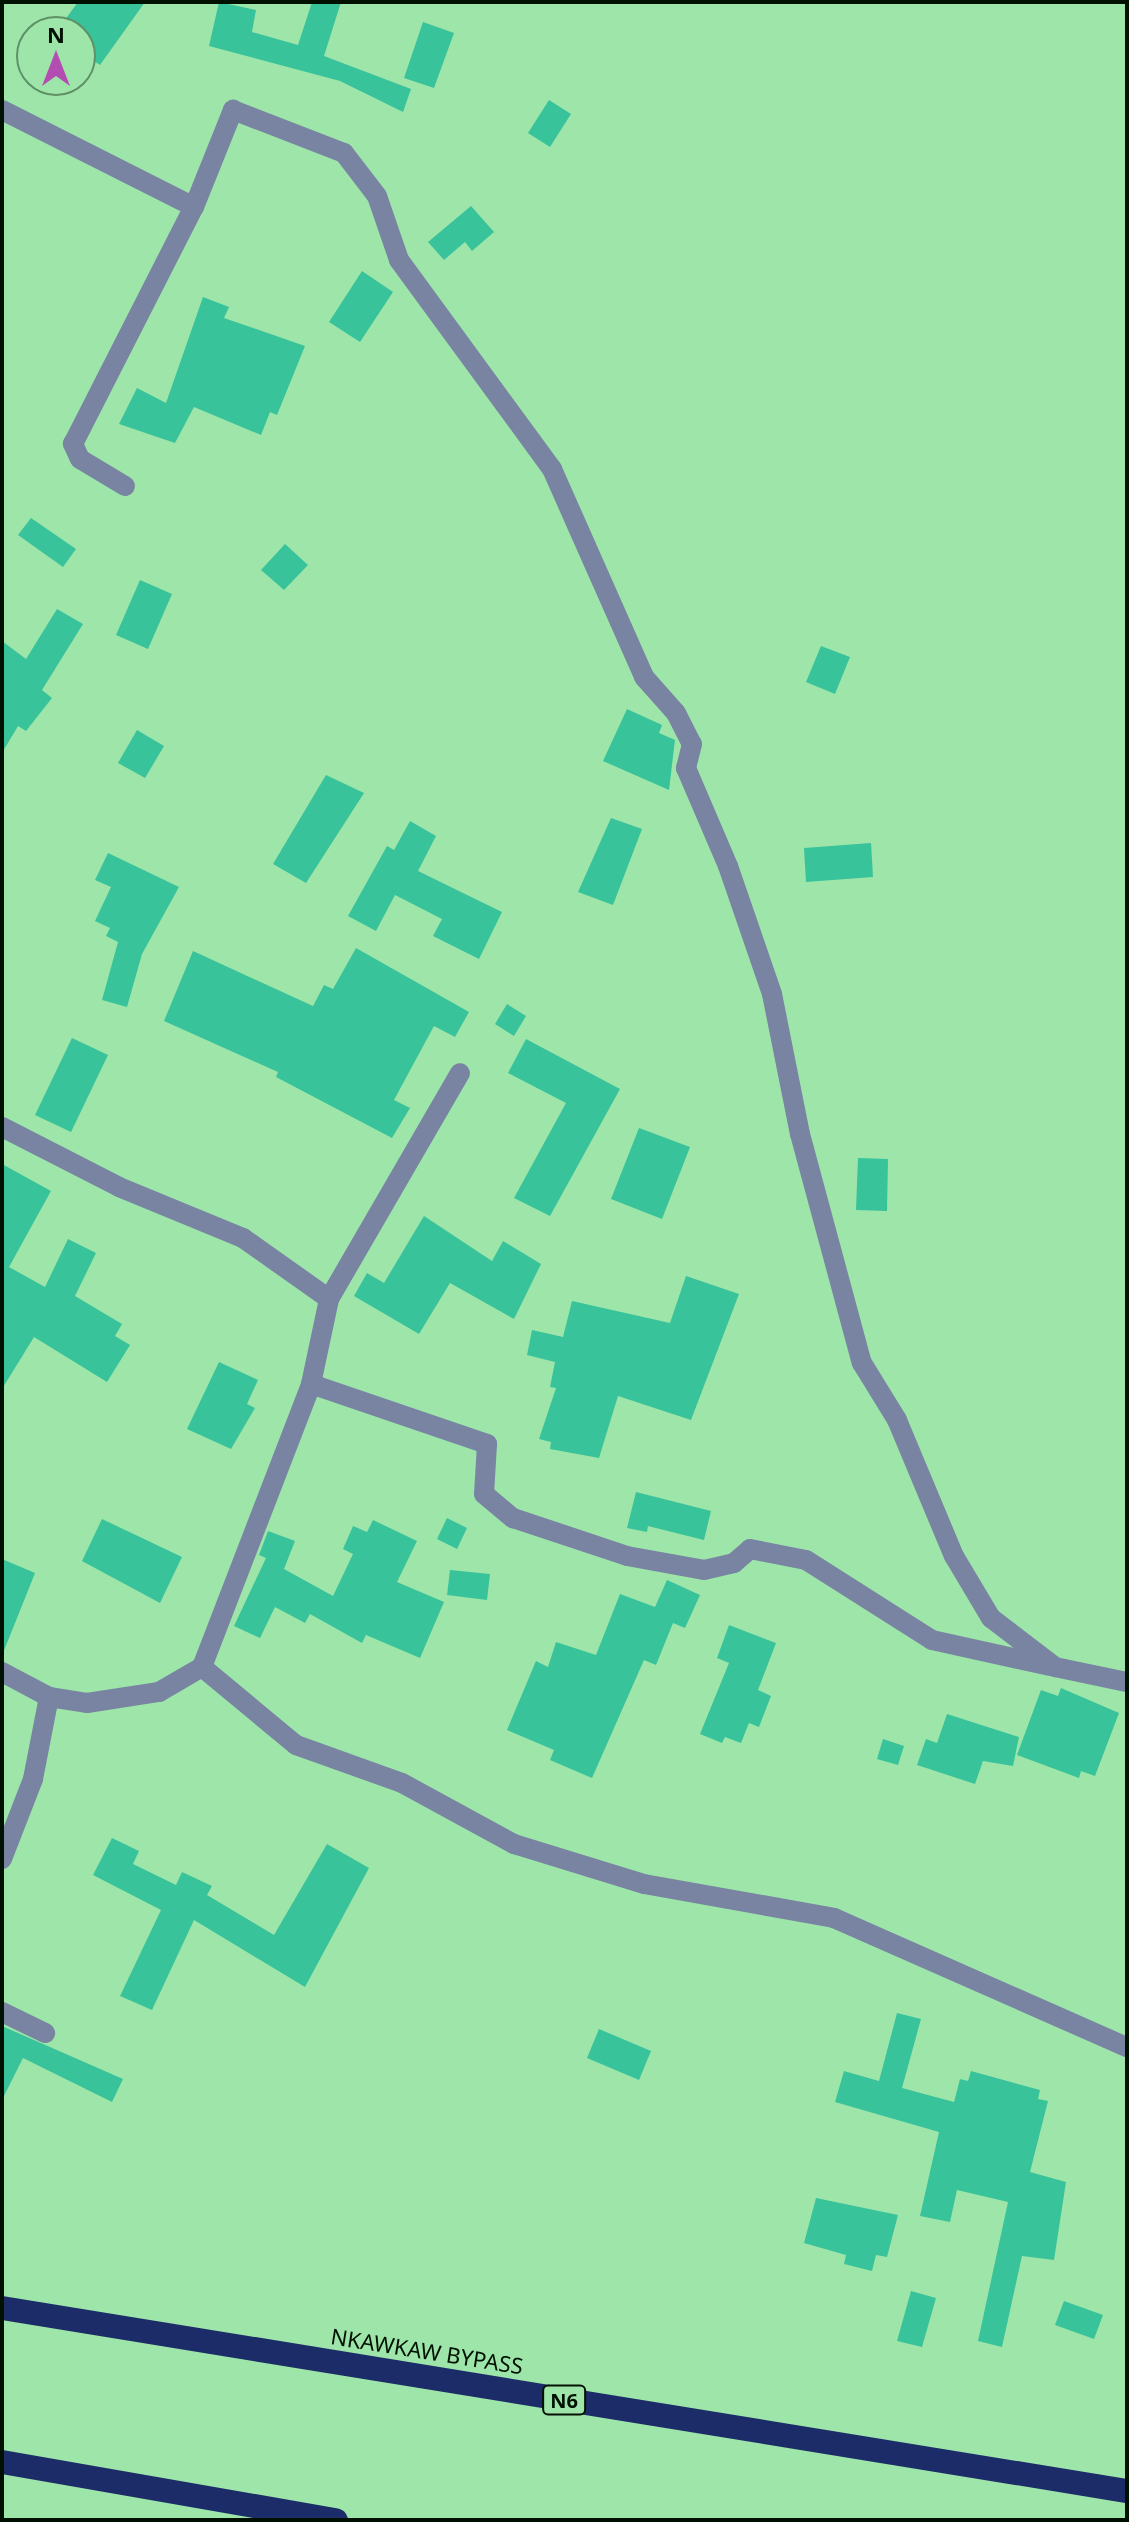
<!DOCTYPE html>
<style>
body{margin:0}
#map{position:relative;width:1129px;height:2522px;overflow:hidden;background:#9ee5aa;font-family:"Noto Sans",sans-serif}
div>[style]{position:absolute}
.building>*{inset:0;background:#39c39a}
.street>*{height:20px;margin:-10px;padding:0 10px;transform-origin:10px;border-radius:10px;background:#7984a3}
.highway>*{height:24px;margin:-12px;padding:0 12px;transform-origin:12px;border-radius:12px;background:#1c2c68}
span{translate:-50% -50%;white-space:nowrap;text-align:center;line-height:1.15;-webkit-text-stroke:6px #9ee5aa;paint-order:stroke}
.shield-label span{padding:2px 6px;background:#9ee5aa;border:2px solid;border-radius:6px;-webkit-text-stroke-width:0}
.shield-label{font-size:20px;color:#001101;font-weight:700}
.street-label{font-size:22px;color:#001101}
.frame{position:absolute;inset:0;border:4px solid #001101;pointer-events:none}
.north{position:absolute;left:16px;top:16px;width:80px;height:80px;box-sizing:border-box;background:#9ee5aa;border:2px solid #5f9066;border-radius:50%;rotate:0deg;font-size:22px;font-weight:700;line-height:32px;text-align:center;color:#001101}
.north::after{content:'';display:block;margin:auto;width:28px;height:36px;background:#b44db1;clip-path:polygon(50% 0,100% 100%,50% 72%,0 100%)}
</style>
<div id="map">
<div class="building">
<i style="clip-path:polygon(78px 2px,145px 2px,100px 65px,80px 52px,80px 32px,56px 32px)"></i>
<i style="clip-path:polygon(219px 2px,256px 10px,252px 32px,298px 45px,312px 2px,341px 2px,324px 56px,411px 89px,403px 112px,340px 81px,209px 46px)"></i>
<i style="clip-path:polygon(423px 22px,454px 33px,434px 88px,404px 78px)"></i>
<i style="clip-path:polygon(549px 100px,571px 114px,550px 147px,528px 133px)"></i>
<i style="clip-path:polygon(471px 206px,494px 232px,472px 251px,465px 242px,444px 260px,428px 242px)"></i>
<i style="clip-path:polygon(362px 271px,393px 292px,360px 342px,329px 322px)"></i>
<i style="clip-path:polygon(203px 297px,229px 307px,224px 318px,305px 346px,277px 415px,270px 412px,261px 435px,194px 407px,175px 443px,119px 424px,137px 388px,166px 403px)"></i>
<i style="clip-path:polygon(31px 518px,76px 549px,63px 567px,18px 535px)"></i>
<i style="clip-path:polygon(285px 544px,308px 565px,284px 590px,261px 570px)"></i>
<i style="clip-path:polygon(140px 580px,172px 594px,148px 649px,116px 635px)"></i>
<i style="clip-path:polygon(57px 609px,83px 624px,42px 690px,52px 698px,26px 731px,18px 726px,2px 753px,2px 641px,26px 659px)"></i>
<i style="clip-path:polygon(821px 646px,850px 657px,835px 694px,806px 682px)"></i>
<i style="clip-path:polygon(627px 709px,662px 725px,659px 733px,675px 740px,669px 790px,603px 761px)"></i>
<i style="clip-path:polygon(137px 730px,164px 746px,145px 778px,118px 763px)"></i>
<i style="clip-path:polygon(326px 775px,364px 793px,306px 883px,273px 864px)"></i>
<i style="clip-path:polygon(611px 818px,642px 829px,613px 905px,578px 892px)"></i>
<i style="clip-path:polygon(410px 821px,436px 836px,418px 871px,502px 912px,479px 959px,433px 936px,442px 919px,395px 895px,376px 931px,348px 916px,387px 846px,394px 850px)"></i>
<i style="clip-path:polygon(871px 843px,873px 877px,806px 882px,804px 848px)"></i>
<i style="clip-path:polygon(108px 853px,179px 887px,142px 954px,127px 1007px,102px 1000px,118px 942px,106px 936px,110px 928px,95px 921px,111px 887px,95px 880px)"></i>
<i style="clip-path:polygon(356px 948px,469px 1012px,455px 1037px,434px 1026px,394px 1100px,410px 1108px,392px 1138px,276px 1077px,278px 1072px,164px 1021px,193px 951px,313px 1006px,324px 985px,333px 989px)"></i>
<i style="clip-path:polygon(507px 1004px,526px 1016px,514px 1036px,495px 1024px)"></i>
<i style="clip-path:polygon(72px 1038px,108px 1055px,71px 1132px,35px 1115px)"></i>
<i style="clip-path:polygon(526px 1039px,620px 1089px,550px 1216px,514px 1198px,566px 1103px,508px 1073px)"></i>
<i style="clip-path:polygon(639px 1128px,690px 1147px,662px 1219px,611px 1199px)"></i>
<i style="clip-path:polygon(858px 1158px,888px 1159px,887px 1211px,856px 1210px)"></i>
<i style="clip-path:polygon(2px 1164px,51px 1191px,9px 1267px,45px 1287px,68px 1239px,96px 1253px,75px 1296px,122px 1324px,115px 1336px,130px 1345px,107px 1382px,34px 1337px,2px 1389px)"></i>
<i style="clip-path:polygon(424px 1216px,492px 1261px,503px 1241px,541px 1264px,514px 1319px,450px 1283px,419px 1334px,354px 1296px,367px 1273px,384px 1283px)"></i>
<i style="clip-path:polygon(686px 1276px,739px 1294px,691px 1420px,618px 1396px,599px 1458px,550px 1449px,551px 1442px,539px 1439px,556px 1388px,550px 1387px,555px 1362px,527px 1355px,532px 1330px,563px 1337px,572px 1301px,670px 1323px)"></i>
<i style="clip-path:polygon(219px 1362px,258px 1380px,247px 1404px,255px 1408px,231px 1449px,187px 1429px)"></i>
<i style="clip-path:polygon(636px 1492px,711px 1511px,704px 1540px,648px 1526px,647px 1532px,627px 1528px)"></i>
<i style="clip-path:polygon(447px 1518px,467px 1528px,457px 1549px,437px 1539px)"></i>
<i style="clip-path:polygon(102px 1519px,182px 1557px,160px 1603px,82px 1561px)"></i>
<i style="clip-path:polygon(373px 1520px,417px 1541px,397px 1582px,444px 1602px,420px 1658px,366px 1635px,362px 1643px,310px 1614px,305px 1623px,275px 1607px,260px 1638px,234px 1626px,266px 1558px,259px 1555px,268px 1531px,295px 1541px,284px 1569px,333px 1596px,353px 1554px,343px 1549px,353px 1526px,367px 1532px)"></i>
<i style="clip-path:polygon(2px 1559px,35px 1573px,3px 1653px,2px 1653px)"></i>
<i style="clip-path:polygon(450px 1570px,490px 1574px,487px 1600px,447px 1595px)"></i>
<i style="clip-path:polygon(667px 1580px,700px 1595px,685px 1628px,673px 1623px,656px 1665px,644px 1660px,592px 1778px,550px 1760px,554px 1750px,507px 1730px,536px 1661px,548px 1667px,556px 1642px,596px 1655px,620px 1594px,655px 1607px)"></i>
<i style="clip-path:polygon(729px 1625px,776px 1643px,758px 1690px,771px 1696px,759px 1727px,749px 1723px,741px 1743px,725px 1737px,722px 1743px,700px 1734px,729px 1663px,717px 1658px)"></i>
<i style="clip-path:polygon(1061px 1688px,1119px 1713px,1095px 1776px,1081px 1771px,1079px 1778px,1017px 1755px,1041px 1690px,1058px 1696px)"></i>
<i style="clip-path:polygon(947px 1714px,1019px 1737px,1013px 1766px,983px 1761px,975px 1784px,917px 1765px,926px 1739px,937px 1743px)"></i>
<i style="clip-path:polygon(883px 1739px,904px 1746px,898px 1765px,877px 1759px)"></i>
<i style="clip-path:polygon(112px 1838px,139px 1851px,133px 1864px,176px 1885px,182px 1872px,212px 1886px,207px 1895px,274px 1935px,327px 1844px,369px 1868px,305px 1987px,194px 1920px,152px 2010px,120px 1996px,161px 1910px,93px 1875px)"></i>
<i style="clip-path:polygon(897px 2013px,921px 2019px,902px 2088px,954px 2102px,960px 2079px,968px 2081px,971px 2071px,1040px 2090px,1038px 2099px,1048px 2101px,1030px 2172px,1066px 2182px,1054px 2260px,1022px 2256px,1002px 2347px,978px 2341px,1008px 2202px,957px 2190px,950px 2222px,920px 2216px,939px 2132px,835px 2102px,844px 2071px,879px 2081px)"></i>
<i style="clip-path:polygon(2px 2026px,123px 2079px,112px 2102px,23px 2058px,2px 2100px)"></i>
<i style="clip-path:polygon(599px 2029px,651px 2051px,639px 2080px,587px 2058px)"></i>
<i style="clip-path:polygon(816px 2198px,898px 2215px,887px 2257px,876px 2255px,872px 2271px,844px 2264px,846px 2255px,804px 2243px)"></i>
<i style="clip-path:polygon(911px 2291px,936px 2298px,922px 2347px,897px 2341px)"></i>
<i style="clip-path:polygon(1064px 2301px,1103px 2315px,1094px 2339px,1055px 2325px)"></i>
</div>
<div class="street">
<i style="left:2px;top:110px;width:215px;rotate:26.8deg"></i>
<i style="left:125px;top:486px;width:52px;rotate:-149deg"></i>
<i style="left:80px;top:459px;width:17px;rotate:-115deg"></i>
<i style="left:73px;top:444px;width:266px;rotate:-63deg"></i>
<i style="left:194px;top:207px;width:105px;rotate:-68.1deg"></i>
<i style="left:233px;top:110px;width:119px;rotate:21.2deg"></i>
<i style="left:344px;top:153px;width:54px;rotate:52.5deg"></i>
<i style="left:377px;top:196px;width:68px;rotate:71deg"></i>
<i style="left:399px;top:260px;width:259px;rotate:53.8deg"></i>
<i style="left:552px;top:469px;width:227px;rotate:66.1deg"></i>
<i style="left:644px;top:677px;width:48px;rotate:48.4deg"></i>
<i style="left:676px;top:713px;width:35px;rotate:63deg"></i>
<i style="left:692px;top:744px;width:25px;rotate:104deg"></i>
<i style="left:686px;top:768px;width:107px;rotate:66.8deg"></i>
<i style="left:728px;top:866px;width:135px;rotate:71deg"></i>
<i style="left:772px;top:994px;width:143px;rotate:78.7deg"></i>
<i style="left:800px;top:1134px;width:237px;rotate:74.9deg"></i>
<i style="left:862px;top:1363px;width:67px;rotate:58.4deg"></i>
<i style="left:897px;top:1420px;width:147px;rotate:67.3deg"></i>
<i style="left:954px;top:1556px;width:72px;rotate:59.2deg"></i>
<i style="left:991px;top:1618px;width:81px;rotate:37.4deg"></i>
<i style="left:1055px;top:1667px;width:74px;rotate:11.8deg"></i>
<i style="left:2px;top:1127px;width:131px;rotate:27.1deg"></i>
<i style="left:119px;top:1187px;width:134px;rotate:22.4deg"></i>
<i style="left:243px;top:1238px;width:105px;rotate:35.3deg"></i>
<i style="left:311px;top:1384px;width:186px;rotate:18.8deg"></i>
<i style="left:487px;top:1444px;width:50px;rotate:93.4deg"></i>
<i style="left:484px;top:1494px;width:38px;rotate:40deg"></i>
<i style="left:513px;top:1518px;width:120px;rotate:18.4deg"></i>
<i style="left:627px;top:1556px;width:78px;rotate:10.3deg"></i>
<i style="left:704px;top:1570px;width:31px;rotate:-13deg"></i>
<i style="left:734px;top:1563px;width:21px;rotate:-41deg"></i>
<i style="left:750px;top:1549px;width:57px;rotate:11.1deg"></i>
<i style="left:806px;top:1560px;width:149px;rotate:32.4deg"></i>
<i style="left:932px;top:1640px;width:121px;rotate:12.4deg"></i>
<i style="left:202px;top:1667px;width:122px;rotate:39.7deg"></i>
<i style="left:296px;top:1745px;width:113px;rotate:19.7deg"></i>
<i style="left:402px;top:1783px;width:128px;rotate:28.6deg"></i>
<i style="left:514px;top:1844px;width:136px;rotate:17.1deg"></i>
<i style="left:644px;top:1884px;width:193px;rotate:10.1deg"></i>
<i style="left:834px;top:1918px;width:320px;rotate:23.8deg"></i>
<i style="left:2px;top:1672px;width:53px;rotate:28deg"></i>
<i style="left:49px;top:1697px;width:38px;rotate:9deg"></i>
<i style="left:87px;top:1703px;width:73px;rotate:-8.7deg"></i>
<i style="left:159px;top:1692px;width:50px;rotate:-30.2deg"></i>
<i style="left:202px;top:1667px;width:303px;rotate:-68.9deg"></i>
<i style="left:311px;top:1384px;width:87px;rotate:-78deg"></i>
<i style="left:329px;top:1299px;width:261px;rotate:-59.9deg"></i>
<i style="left:2px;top:1859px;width:86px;rotate:-68.8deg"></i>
<i style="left:33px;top:1779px;width:84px;rotate:-79deg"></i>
<i style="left:2px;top:2012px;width:48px;rotate:26deg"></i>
</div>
<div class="highway">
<i style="left:2px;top:2308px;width:1140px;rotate:9.24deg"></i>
<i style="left:2px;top:2462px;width:339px;rotate:9.9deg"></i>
</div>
<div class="shield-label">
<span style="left:564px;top:2400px">N6</span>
</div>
<div class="street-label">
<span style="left:427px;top:2351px;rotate:9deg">NKAWKAW BYPASS</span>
</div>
<div class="frame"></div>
<div class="north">N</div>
</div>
